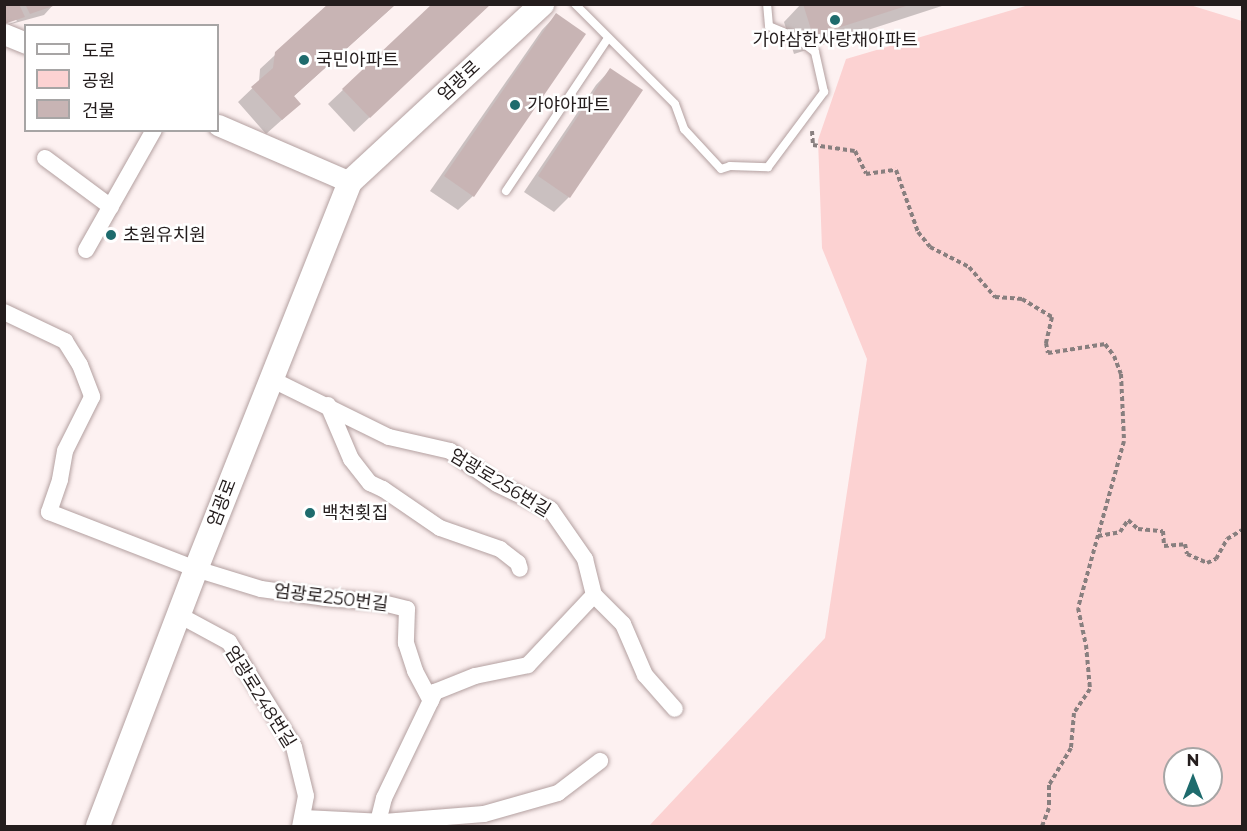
<!DOCTYPE html>
<meta charset="utf-8">
<style>
body{margin:0}
#map{position:relative;width:1247px;height:831px;overflow:hidden;background:#fdf1f1;font-family:Montserrat,"Noto Sans KR",sans-serif}
div>[style]{position:absolute}
.green>*{inset:0;background:#fcd2d2}
.shadow>*{inset:0;background:#0003}
.building>*{inset:0;background:#c8b4b4}
.path>*{height:4px;margin-top:-2px;transform-origin:0;background:repeating-linear-gradient(90deg,#887f7f 0 4.5px,transparent 0 7.5px)}
.roads{filter:drop-shadow(0 0 2px #b3a0a0) drop-shadow(0 0 2px #b3a0a0)}
.service>*{height:8px;margin:-4px;padding:0 4px;transform-origin:4px;border-radius:4px;background:#fff}
.minor>*{height:16px;margin:-8px;padding:0 8px;transform-origin:8px;border-radius:8px;background:#fff}
.tertiary>*{height:21px;margin:-10.5px;padding:0 10.5px;transform-origin:10.5px;border-radius:10.5px;background:#fff}
.secondary>*{height:24px;margin:-12px;padding:0 12px;transform-origin:12px;border-radius:12px;background:#fff}
.dots>*{width:16px;height:16px;translate:-50% -50%;box-sizing:border-box;border:3px solid #fff;border-radius:50%}
span{translate:-50% -50%;white-space:nowrap;text-align:center;line-height:1.15;-webkit-text-stroke:5px #fff;paint-order:stroke}
.poi-label{font-size:18px;color:#241d1d}
.left{translate:0 -50%;text-align:left}
.street-label{font-size:18px;color:#241d1d}
.frame{position:absolute;inset:0;border:6px solid #241d1d;pointer-events:none}
.legend{position:absolute;left:24px;top:24px;width:195px;height:108px;box-sizing:border-box;background:#fff;border:2px solid #a7a5a5;margin:0;padding:8px 10px;list-style:none;font-size:18px;color:#241d1d}
.legend li{display:flex;align-items:center;gap:12px;height:30px}
.legend b{width:30px;border:2px solid #a7a5a5}
.north{position:absolute;left:1163px;top:747px;width:60px;height:60px;box-sizing:border-box;background:#fff;border:2px solid #a7a5a5;border-radius:50%;rotate:0deg;font-size:16px;font-weight:700;line-height:24px;text-align:center;color:#241d1d}
.north::after{content:'';display:block;margin:auto;width:21px;height:27px;background:#1e6b6d;clip-path:polygon(50% 0,100% 100%,50% 72%,0 100%)}
</style>
<div id="map">
<div class="green">
<i style="clip-path:polygon(evenodd,1032px 4px,1190px 5px,1242px 21px,1242px 826px,649px 826px,825px 638px,867px 359px,822px 248px,818px 140px,846px 59px,1032px 4px,1175px 759px,1211px 759px,1211px 795px,1175px 795px,1175px 759px)"></i>
</div>
<div class="shadow">
<i style="clip-path:polygon(4px 4px,54px 4px,44px 15px,4px 26px,17px 21px)"></i>
<i style="clip-path:polygon(330px 4px,396px 4px,293px 97px,284px 118px,266px 134px,238px 102px,259px 82px,260px 69px)"></i>
<i style="clip-path:polygon(434px 4px,490px 4px,354px 132px,328px 104px)"></i>
<i style="clip-path:polygon(801px 4px,948px 4px,794px 54px,784px 22px)"></i>
<i style="clip-path:polygon(556px 15px,473px 196px,458px 210px,430px 191px,542px 30px)"></i>
<i style="clip-path:polygon(610px 70px,641px 91px,569px 197px,554px 212px,524px 192px,596px 85px)"></i>
</div>
<div class="building">
<i style="clip-path:polygon(4px 4px,19px 4px,25px 17px,4px 24px)"></i>
<i style="clip-path:polygon(25px 4px,56px 4px,56px 5px,30px 14px)"></i>
<i style="clip-path:polygon(328px 4px,396px 4px,294px 96px,301px 104px,282px 120px,251px 87px,273px 68px,275px 52px)"></i>
<i style="clip-path:polygon(432px 4px,491px 4px,370px 118px,342px 89px)"></i>
<i style="clip-path:polygon(803px 4px,909px 4px,909px 5px,813px 36px)"></i>
<i style="clip-path:polygon(556px 13px,586px 34px,474px 197px,444px 176px)"></i>
<i style="clip-path:polygon(610px 68px,643px 90px,570px 198px,538px 176px)"></i>
</div>
<div class="path">
<i style="left:812px;top:131px;width:14px;rotate:86deg"></i>
<i style="left:813px;top:145px;width:42px;rotate:8.1deg"></i>
<i style="left:855px;top:151px;width:25px;rotate:64deg"></i>
<i style="left:866px;top:174px;width:30px;rotate:-8deg"></i>
<i style="left:896px;top:170px;width:66px;rotate:70.5deg"></i>
<i style="left:918px;top:232px;width:19px;rotate:51deg"></i>
<i style="left:930px;top:247px;width:44px;rotate:27.1deg"></i>
<i style="left:969px;top:267px;width:40px;rotate:49deg"></i>
<i style="left:995px;top:297px;width:27px;rotate:4deg"></i>
<i style="left:1022px;top:299px;width:35px;rotate:31deg"></i>
<i style="left:1052px;top:317px;width:27px;rotate:103deg"></i>
<i style="left:1046px;top:343px;width:10px;rotate:79deg"></i>
<i style="left:1048px;top:353px;width:58px;rotate:-9deg"></i>
<i style="left:1105px;top:344px;width:15px;rotate:53deg"></i>
<i style="left:1114px;top:356px;width:19px;rotate:69deg"></i>
<i style="left:1121px;top:374px;width:67px;rotate:87.4deg"></i>
<i style="left:1124px;top:441px;width:173px;rotate:105.4deg"></i>
<i style="left:1078px;top:608px;width:38px;rotate:78deg"></i>
<i style="left:1086px;top:645px;width:44px;rotate:84.8deg"></i>
<i style="left:1090px;top:689px;width:29px;rotate:124deg"></i>
<i style="left:1074px;top:713px;width:35px;rotate:95deg"></i>
<i style="left:1071px;top:748px;width:43px;rotate:120.7deg"></i>
<i style="left:1049px;top:785px;width:23px;rotate:90deg"></i>
<i style="left:1049px;top:808px;width:19px;rotate:111deg"></i>
<i style="left:1098px;top:536px;width:22px;rotate:-10deg"></i>
<i style="left:1120px;top:532px;width:14px;rotate:-56deg"></i>
<i style="left:1128px;top:520px;width:13px;rotate:42deg"></i>
<i style="left:1138px;top:529px;width:25px;rotate:5deg"></i>
<i style="left:1163px;top:531px;width:15px;rotate:86deg"></i>
<i style="left:1164px;top:546px;width:21px;rotate:-5deg"></i>
<i style="left:1185px;top:544px;width:10px;rotate:79deg"></i>
<i style="left:1187px;top:554px;width:22px;rotate:24deg"></i>
<i style="left:1207px;top:563px;width:10px;rotate:-24deg"></i>
<i style="left:1216px;top:559px;width:23px;rotate:-61deg"></i>
<i style="left:1227px;top:539px;width:17px;rotate:-31deg"></i>
</div>
<div class="roads">
<div class="service">
<i style="left:575px;top:4px;width:141px;rotate:45deg"></i>
<i style="left:675px;top:104px;width:27px;rotate:70deg"></i>
<i style="left:684px;top:129px;width:54px;rotate:47.2deg"></i>
<i style="left:721px;top:169px;width:9px;rotate:-18deg"></i>
<i style="left:730px;top:166px;width:38px;rotate:2deg"></i>
<i style="left:768px;top:167px;width:94px;rotate:-53.3deg"></i>
<i style="left:824px;top:92px;width:41px;rotate:-102.7deg"></i>
<i style="left:815px;top:52px;width:25px;rotate:-143deg"></i>
<i style="left:795px;top:37px;width:28px;rotate:-157deg"></i>
<i style="left:769px;top:26px;width:22px;rotate:-95deg"></i>
<i style="left:506px;top:191px;width:184px;rotate:-56.3deg"></i>
</div>
<div class="minor">
<i style="left:45px;top:158px;width:82px;rotate:36.6deg"></i>
<i style="left:86px;top:250px;width:138px;rotate:-60.5deg"></i>
<i style="left:4px;top:312px;width:68px;rotate:25.4deg"></i>
<i style="left:65px;top:341px;width:28px;rotate:58deg"></i>
<i style="left:80px;top:365px;width:34px;rotate:69deg"></i>
<i style="left:92px;top:397px;width:60px;rotate:116.6deg"></i>
<i style="left:65px;top:451px;width:29px;rotate:100deg"></i>
<i style="left:60px;top:480px;width:34px;rotate:109deg"></i>
<i style="left:49px;top:512px;width:158px;rotate:21.2deg"></i>
<i style="left:196px;top:569px;width:68px;rotate:17.1deg"></i>
<i style="left:261px;top:589px;width:66px;rotate:7.9deg"></i>
<i style="left:326px;top:598px;width:53px;rotate:4.3deg"></i>
<i style="left:379px;top:602px;width:29px;rotate:14deg"></i>
<i style="left:407px;top:609px;width:34px;rotate:92deg"></i>
<i style="left:406px;top:643px;width:29px;rotate:72deg"></i>
<i style="left:415px;top:671px;width:34px;rotate:62deg"></i>
<i style="left:271px;top:379px;width:131px;rotate:26.2deg"></i>
<i style="left:389px;top:437px;width:63px;rotate:12.9deg"></i>
<i style="left:450px;top:451px;width:57px;rotate:35.1deg"></i>
<i style="left:497px;top:484px;width:60px;rotate:25.7deg"></i>
<i style="left:551px;top:510px;width:60px;rotate:55.2deg"></i>
<i style="left:585px;top:559px;width:37px;rotate:76deg"></i>
<i style="left:594px;top:595px;width:41px;rotate:45deg"></i>
<i style="left:623px;top:624px;width:56px;rotate:66.7deg"></i>
<i style="left:645px;top:675px;width:45px;rotate:48.6deg"></i>
<i style="left:328px;top:405px;width:59px;rotate:66.9deg"></i>
<i style="left:351px;top:459px;width:31px;rotate:52deg"></i>
<i style="left:370px;top:483px;width:14px;rotate:25deg"></i>
<i style="left:383px;top:489px;width:69px;rotate:34.4deg"></i>
<i style="left:440px;top:528px;width:64px;rotate:19.3deg"></i>
<i style="left:500px;top:549px;width:23px;rotate:38deg"></i>
<i style="left:518px;top:563px;width:6px;rotate:72deg"></i>
<i style="left:179px;top:615px;width:57px;rotate:28.4deg"></i>
<i style="left:229px;top:642px;width:123px;rotate:58.2deg"></i>
<i style="left:294px;top:747px;width:50px;rotate:76.2deg"></i>
<i style="left:306px;top:796px;width:31px;rotate:101deg"></i>
<i style="left:304px;top:818px;width:80px;rotate:2.9deg"></i>
<i style="left:384px;top:822px;width:100px;rotate:-4.6deg"></i>
<i style="left:484px;top:814px;width:77px;rotate:-15.8deg"></i>
<i style="left:558px;top:793px;width:53px;rotate:-37.3deg"></i>
<i style="left:378px;top:822px;width:25px;rotate:-76deg"></i>
<i style="left:384px;top:798px;width:118px;rotate:-64.3deg"></i>
<i style="left:435px;top:692px;width:43px;rotate:-21.8deg"></i>
<i style="left:475px;top:676px;width:54px;rotate:-11.7deg"></i>
<i style="left:528px;top:665px;width:96px;rotate:-46.7deg"></i>
</div>
<div class="tertiary">
<i style="left:4px;top:34px;width:24px;rotate:22deg"></i>
<i style="left:218px;top:125px;width:144px;rotate:23.4deg"></i>
</div>
<div class="secondary">
<i style="left:98px;top:826px;width:275px;rotate:-69.1deg"></i>
<i style="left:196px;top:569px;width:417px;rotate:-68.3deg"></i>
<i style="left:350px;top:182px;width:262px;rotate:-42.8deg"></i>
</div>
</div>
<div class="dots">
<i style="left:835px;top:20px;background:#1e6b6d"></i>
<i style="left:304px;top:60px;background:#1e6b6d"></i>
<i style="left:515px;top:105px;background:#1e6b6d"></i>
<i style="left:111px;top:235px;background:#1e6b6d"></i>
<i style="left:310px;top:513px;background:#1e6b6d"></i>
</div>
<div class="poi-label">
<span style="left:835px;top:40px">가야삼한사랑채아파트</span>
<span class="left" style="left:316px;top:60px">국민아파트</span>
<span class="left" style="left:527px;top:105px">가야아파트</span>
<span class="left" style="left:123px;top:235px">초원유치원</span>
<span class="left" style="left:322px;top:513px">백천횟집</span>
</div>
<div class="street-label">
<span style="left:459px;top:81px;rotate:-43deg">엄광로</span>
<span style="left:500px;top:483px;rotate:31deg">엄광로256번길</span>
<span style="left:222px;top:503px;rotate:-69deg">엄광로</span>
<span style="left:331px;top:598px;rotate:7deg">엄광로250번길</span>
<span style="left:260px;top:697px;rotate:58deg">엄광로248번길</span>
</div>
<div class="frame"></div>
<ul class="legend">
<li><b style="height:8px;background:#fff"></b>도로</li>
<li><b style="height:16px;background:#fcd2d2"></b>공원</li>
<li><b style="height:16px;background:#c8b4b4"></b>건물</li>
</ul>
<div class="north">N</div>
</div>
